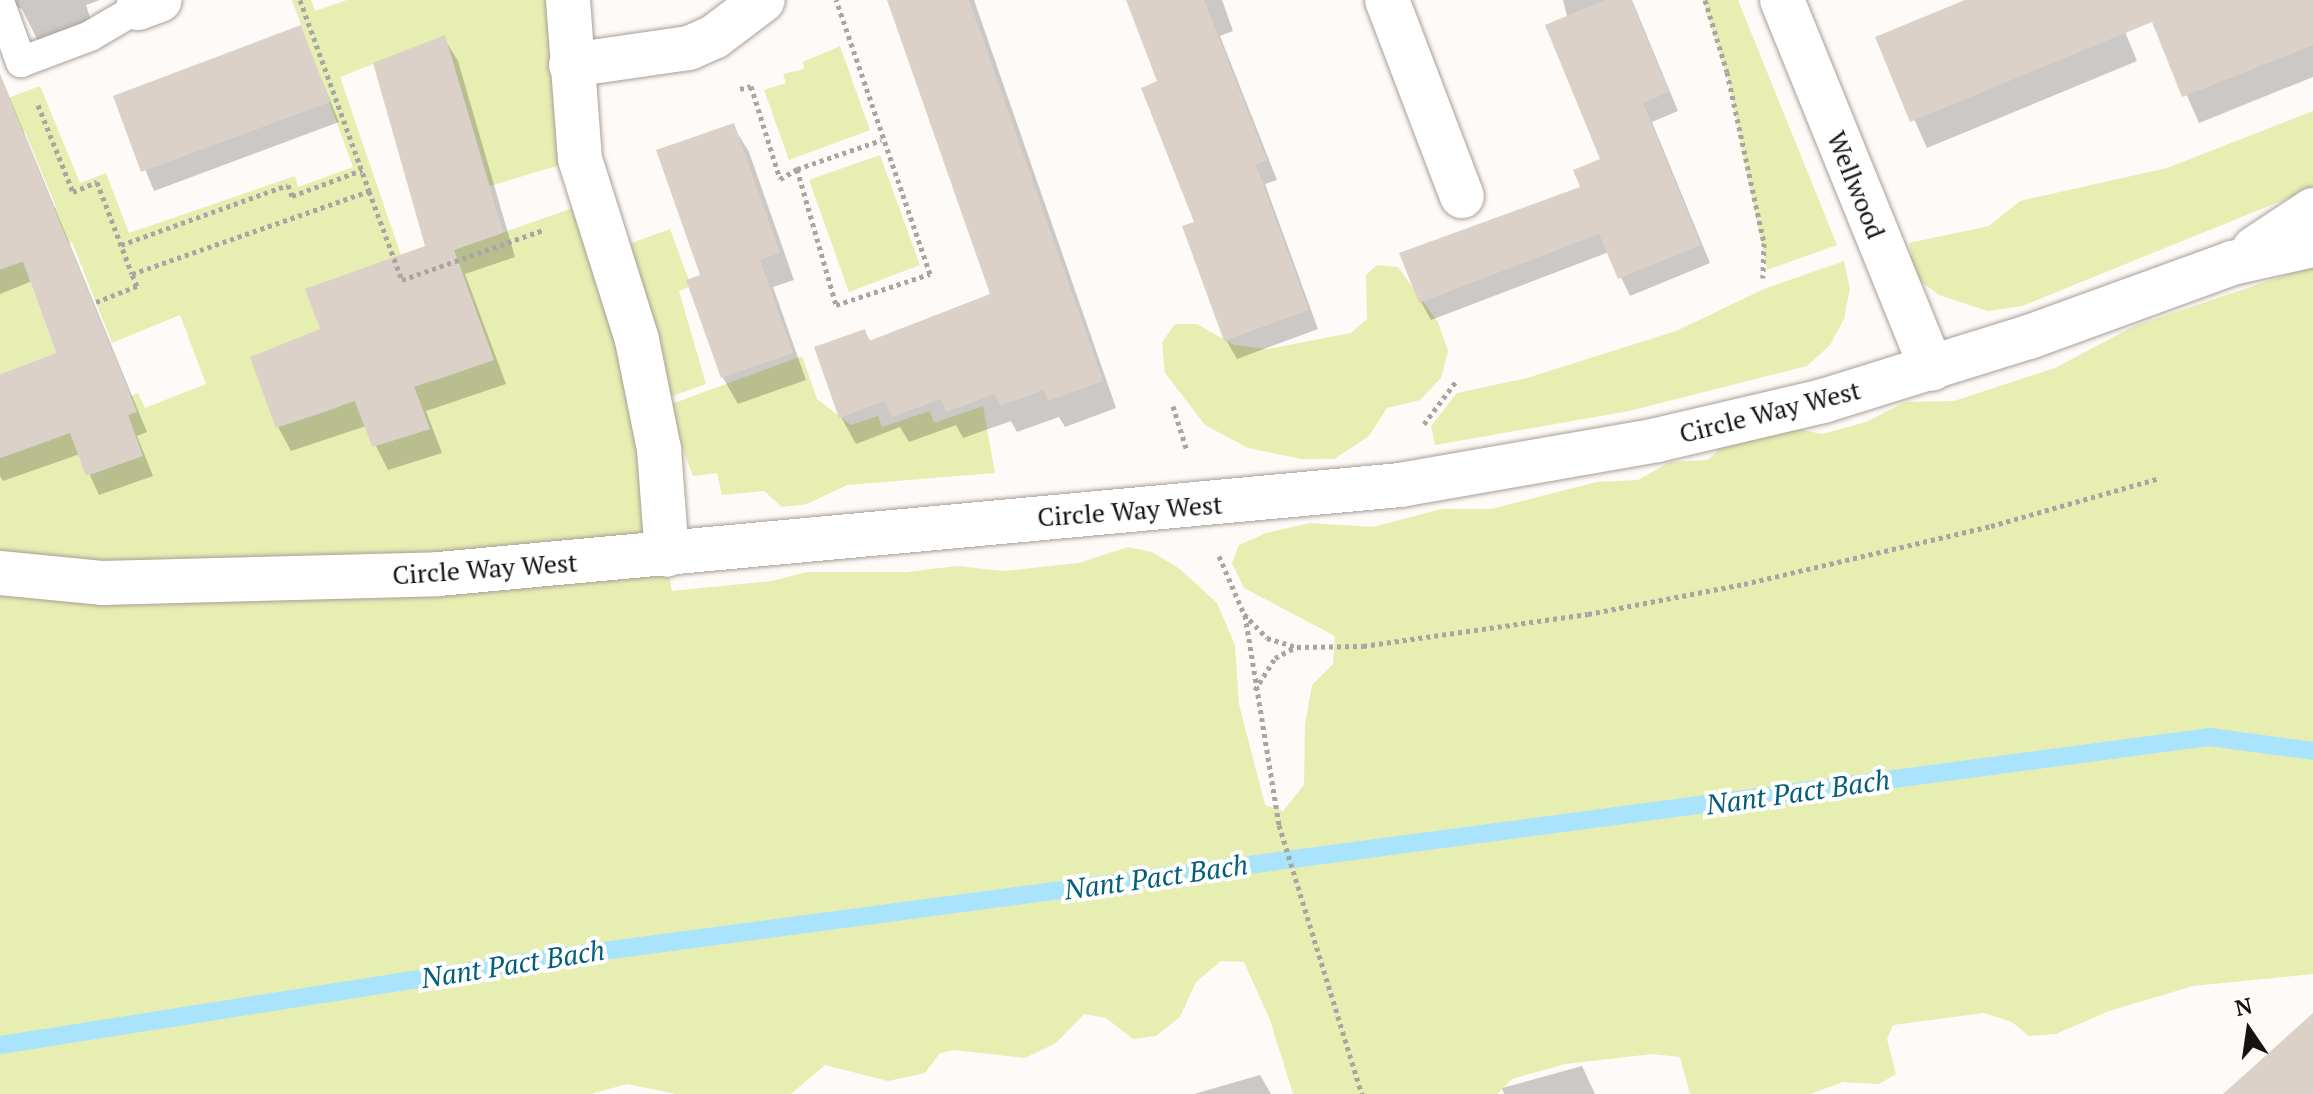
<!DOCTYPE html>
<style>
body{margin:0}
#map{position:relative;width:2313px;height:1094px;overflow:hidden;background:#fefaf7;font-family:"PT Serif",serif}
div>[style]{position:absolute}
.green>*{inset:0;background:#e7eeb2}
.shadow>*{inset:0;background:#0003}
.stream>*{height:18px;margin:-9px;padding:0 9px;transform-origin:9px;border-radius:9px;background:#aae3fc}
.building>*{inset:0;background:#dbd1c9}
.path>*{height:5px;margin-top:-2.5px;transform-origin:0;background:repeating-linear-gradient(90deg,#a8a5a2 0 4px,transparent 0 8px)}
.roads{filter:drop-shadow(0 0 2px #a89e96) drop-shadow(0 0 2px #a89e96)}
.service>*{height:30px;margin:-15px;padding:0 15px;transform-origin:15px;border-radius:15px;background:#fff}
.minor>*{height:44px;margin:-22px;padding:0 22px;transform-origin:22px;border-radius:22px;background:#fff}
.tertiary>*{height:44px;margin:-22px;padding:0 22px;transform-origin:22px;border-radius:22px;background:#fff}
span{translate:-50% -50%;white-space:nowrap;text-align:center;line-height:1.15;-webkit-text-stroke:8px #fff;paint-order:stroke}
.street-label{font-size:26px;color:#161310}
.water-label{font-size:28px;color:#045e7a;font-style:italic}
.north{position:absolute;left:2209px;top:990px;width:80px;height:80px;-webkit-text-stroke:6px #fff;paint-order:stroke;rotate:347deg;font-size:22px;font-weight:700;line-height:32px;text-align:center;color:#161310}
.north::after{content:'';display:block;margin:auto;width:28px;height:36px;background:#161310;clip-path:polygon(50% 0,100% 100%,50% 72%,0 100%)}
</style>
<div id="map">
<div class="green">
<i style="clip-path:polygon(evenodd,292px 0,311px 0,315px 11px,347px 0,568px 0,580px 159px,490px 186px,445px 36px,340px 77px,405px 267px,590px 202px,672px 591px,772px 581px,807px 572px,907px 572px,957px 566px,1003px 571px,1079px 563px,1128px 547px,1152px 552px,1180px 569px,1217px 603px,1235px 645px,1239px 704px,1265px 805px,1283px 811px,1304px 785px,1305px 724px,1312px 685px,1333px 664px,1335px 636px,1244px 588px,1232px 563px,1239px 545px,1266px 533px,1310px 523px,1373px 527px,1441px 509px,1491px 509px,1597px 482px,1638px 480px,1670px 462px,1708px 460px,1732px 437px,1785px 426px,1822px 434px,1866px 422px,1905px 402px,1954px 401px,2055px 368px,2134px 326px,2313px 266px,2313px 974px,2193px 986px,2109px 1011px,2056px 1034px,2029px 1036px,2012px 1022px,1984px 1013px,1893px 1025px,1887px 1039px,1896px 1074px,1879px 1084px,1843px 1082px,1810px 1094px,1690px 1094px,1680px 1057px,1652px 1054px,1565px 1064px,1512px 1079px,1497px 1094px,1293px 1094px,1270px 1020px,1244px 962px,1221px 961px,1196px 982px,1180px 1017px,1156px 1036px,1133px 1039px,1106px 1018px,1084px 1014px,1056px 1043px,1025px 1058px,953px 1050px,939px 1054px,925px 1073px,888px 1081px,825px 1065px,791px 1094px,676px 1094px,627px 1084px,591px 1094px,0 1094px,0 458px,51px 440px,64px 415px,87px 476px,142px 455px,122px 400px,138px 393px,145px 408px,206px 384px,180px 315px,112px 343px,72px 242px,56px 249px,41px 213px,56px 207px,25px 132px,0 141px,0 101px,40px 86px,80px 183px,106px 173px,129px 233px,295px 176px,298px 187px,353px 167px,292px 0,466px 286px,494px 360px,434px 381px,407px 368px,430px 429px,372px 447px,348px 383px,337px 408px,276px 428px,320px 329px,306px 289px,466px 286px)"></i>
<i style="clip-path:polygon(1703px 0,1738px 0,1837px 245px,1767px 270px,1728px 80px)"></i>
<i style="clip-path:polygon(840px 46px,870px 130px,789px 160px,764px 90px,786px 83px,783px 74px,804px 69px,803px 62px)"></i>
<i style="clip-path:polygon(2313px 111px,2313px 188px,2022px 306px,1988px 311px,1939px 295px,1915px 277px,1904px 258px,1912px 256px,1909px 243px,1989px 226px,2020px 201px,2167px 168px)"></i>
<i style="clip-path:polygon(880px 155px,920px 265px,849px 292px,809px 180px)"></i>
<i style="clip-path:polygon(670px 229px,691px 286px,679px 291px,706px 384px,664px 399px,618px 248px)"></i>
<i style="clip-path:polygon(1844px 261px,1850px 289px,1844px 319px,1830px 345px,1807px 366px,1629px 411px,1435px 445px,1431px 426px,1457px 393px,1527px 378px,1676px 331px,1764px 289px)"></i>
<i style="clip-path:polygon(23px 262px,56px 353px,0 374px,0 270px)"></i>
<i style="clip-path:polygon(1377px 265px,1398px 267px,1438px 322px,1448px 351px,1441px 378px,1420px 400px,1387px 408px,1369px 436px,1334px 459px,1301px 459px,1248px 448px,1205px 425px,1165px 373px,1162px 342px,1175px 324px,1197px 324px,1234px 345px,1267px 349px,1351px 333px,1367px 319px,1366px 275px)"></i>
<i style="clip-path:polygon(802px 356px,817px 399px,851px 425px,878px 416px,882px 427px,930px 411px,934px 423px,983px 406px,995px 473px,847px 485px,807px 504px,782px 507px,764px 491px,722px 495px,717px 473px,693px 476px,666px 406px)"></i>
</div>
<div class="shadow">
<i style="clip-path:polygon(0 0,100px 0,86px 5px,93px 27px,40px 45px,22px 9px)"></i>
<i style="clip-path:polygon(889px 0,974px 0,1116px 408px,1065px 427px,1059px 417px,1017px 432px,1011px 421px,963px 438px,956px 425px,909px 442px,900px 427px,856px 444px,841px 417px,864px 331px,871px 342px,993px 296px)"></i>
<i style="clip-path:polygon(1129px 0,1222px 0,1233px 31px,1220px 36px,1277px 180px,1265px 184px,1318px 329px,1237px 359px,1226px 340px,1159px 83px)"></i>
<i style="clip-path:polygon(1563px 0,1632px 0,1678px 111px,1652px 122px,1710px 263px,1630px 296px,1609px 252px,1431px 320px,1421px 302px,1583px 188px,1602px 160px)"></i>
<i style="clip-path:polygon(1970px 0,2112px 0,2137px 61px,1927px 148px,1878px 38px)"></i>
<i style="clip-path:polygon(2184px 0,2313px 0,2313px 77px,2199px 123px,2151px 13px)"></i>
<i style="clip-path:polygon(300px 28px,339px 122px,154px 191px,116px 97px)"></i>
<i style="clip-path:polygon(444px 38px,458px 61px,515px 257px,465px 274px,506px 384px,426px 411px,442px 453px,388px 470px,366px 426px,291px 451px,278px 427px,323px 330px,428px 248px)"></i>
<i style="clip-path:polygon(0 74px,147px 432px,137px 436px,153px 476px,99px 495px,80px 454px,3px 481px,0 476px,0 376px,58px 355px,32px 281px,0 294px)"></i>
<i style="clip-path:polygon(733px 126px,749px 152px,794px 280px,773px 287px,806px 380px,738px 404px,723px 378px,689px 282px,703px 276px)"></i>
<i style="clip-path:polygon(1582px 1066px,1595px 1094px,1504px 1094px,1502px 1088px)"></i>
<i style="clip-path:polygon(1260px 1075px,1271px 1094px,1194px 1094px)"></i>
</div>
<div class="stream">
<i style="left:0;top:1045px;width:565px;rotate:-8.96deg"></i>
<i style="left:558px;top:957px;width:1667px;rotate:-7.59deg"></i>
<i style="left:2210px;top:737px;width:104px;rotate:7.7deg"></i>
</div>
<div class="building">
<i style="clip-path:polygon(887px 0,969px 0,1103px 381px,1048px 401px,1044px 390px,1000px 406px,995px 394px,946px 412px,941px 399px,892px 417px,885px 401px,839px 418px,814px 347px,865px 329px,869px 341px,990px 294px)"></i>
<i style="clip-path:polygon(1126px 0,1204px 0,1267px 160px,1256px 165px,1309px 310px,1224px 341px,1182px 226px,1194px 222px,1141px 88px,1157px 81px)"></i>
<i style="clip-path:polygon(1605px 0,1631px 0,1669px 92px,1643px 103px,1701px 245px,1618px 279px,1599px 234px,1419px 303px,1399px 253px,1580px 187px,1573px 170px,1600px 159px,1545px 25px)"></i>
<i style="clip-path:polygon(1965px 0,2313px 0,2313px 45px,2182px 97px,2152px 22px,1910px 122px,1875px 37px)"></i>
<i style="clip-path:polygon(301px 25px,330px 102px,141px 172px,113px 96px)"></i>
<i style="clip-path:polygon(445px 35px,503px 233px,454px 250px,494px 360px,414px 387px,430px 429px,372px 447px,355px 401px,276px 428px,250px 357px,320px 329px,305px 289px,425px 246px,373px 63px)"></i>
<i style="clip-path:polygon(0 75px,137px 412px,128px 415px,143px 456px,86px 476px,70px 433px,0 458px,0 374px,56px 353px,23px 261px,0 269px)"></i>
<i style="clip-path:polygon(734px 123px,780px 253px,760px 260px,793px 353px,721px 378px,686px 280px,700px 275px,656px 150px)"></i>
<i style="clip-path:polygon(2313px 1013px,2313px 1094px,2223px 1094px)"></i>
</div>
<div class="path">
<i style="left:300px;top:0;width:203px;rotate:70.1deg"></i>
<i style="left:1705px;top:0;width:75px;rotate:73deg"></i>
<i style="left:1727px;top:72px;width:175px;rotate:77.8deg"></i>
<i style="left:1764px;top:243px;width:35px;rotate:92deg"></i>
<i style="left:740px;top:89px;width:11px;rotate:-15deg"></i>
<i style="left:751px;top:86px;width:97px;rotate:72.7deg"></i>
<i style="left:780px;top:179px;width:20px;rotate:-30deg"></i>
<i style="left:797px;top:169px;width:141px;rotate:74deg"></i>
<i style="left:836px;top:305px;width:99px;rotate:-18.3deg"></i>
<i style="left:930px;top:274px;width:290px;rotate:-108.9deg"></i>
<i style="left:38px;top:105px;width:94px;rotate:68.1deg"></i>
<i style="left:73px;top:192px;width:26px;rotate:-23deg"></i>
<i style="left:97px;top:182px;width:98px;rotate:69.2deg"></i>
<i style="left:132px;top:274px;width:251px;rotate:-19.3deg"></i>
<i style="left:369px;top:191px;width:95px;rotate:69.7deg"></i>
<i style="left:402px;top:280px;width:150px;rotate:-19.5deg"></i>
<i style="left:797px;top:169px;width:89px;rotate:-19deg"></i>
<i style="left:121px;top:245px;width:177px;rotate:-19.8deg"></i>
<i style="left:288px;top:185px;width:12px;rotate:70deg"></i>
<i style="left:292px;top:196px;width:75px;rotate:-20.4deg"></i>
<i style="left:96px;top:302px;width:44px;rotate:-21.3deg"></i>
<i style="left:137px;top:286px;width:13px;rotate:-113deg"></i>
<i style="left:1173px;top:406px;width:47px;rotate:72.7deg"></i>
<i style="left:1424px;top:424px;width:55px;rotate:-53.1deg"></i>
<i style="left:1219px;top:556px;width:63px;rotate:66.7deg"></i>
<i style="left:1244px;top:614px;width:33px;rotate:46deg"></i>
<i style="left:1267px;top:638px;width:31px;rotate:17deg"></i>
<i style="left:1297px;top:647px;width:66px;rotate:-0.9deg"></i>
<i style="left:1363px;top:646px;width:227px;rotate:-8.1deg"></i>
<i style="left:1588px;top:614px;width:159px;rotate:-10.9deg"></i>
<i style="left:1744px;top:584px;width:254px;rotate:-13.2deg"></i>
<i style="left:1991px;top:526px;width:176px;rotate:-15.9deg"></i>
<i style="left:1245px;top:615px;width:213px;rotate:80.8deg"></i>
<i style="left:1279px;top:825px;width:282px;rotate:72.9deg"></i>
<i style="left:1255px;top:690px;width:38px;rotate:-58deg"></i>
<i style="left:1275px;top:658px;width:24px;rotate:-28deg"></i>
</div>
<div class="roads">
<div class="service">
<i style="left:0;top:4px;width:62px;rotate:70.1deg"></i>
<i style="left:21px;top:62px;width:74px;rotate:-20.6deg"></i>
<i style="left:90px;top:36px;width:56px;rotate:-30.3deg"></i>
</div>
<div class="minor">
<i style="left:568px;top:0;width:159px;rotate:85.7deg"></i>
<i style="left:580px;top:159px;width:190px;rotate:72.5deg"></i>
<i style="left:637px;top:340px;width:111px;rotate:78.6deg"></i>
<i style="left:659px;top:449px;width:106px;rotate:85.7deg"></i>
<i style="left:1387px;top:0;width:210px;rotate:69.1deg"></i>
<i style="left:1782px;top:0;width:398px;rotate:67.9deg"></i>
<i style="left:138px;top:8px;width:23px;rotate:-20deg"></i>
<i style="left:571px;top:65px;width:119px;rotate:-8.2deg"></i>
<i style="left:689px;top:48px;width:27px;rotate:-24deg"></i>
<i style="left:714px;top:37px;width:61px;rotate:-37.1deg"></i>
</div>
<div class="tertiary">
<i style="left:2254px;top:249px;width:71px;rotate:-33.5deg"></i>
<i style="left:0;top:573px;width:102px;rotate:5.6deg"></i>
<i style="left:102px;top:583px;width:337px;rotate:-1.5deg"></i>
<i style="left:439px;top:574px;width:965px;rotate:-5.29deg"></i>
<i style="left:1400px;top:485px;width:261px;rotate:-9.9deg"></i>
<i style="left:1657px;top:440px;width:171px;rotate:-13.2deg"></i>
<i style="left:1823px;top:401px;width:216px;rotate:-17.3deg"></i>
<i style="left:2029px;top:337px;width:216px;rotate:-20deg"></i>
<i style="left:2232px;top:263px;width:83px;rotate:-12.5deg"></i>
</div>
</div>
<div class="street-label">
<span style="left:1856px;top:185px;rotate:68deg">Wellwood</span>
<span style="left:1770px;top:412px;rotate:-14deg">Circle Way West</span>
<span style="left:1130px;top:511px;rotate:-4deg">Circle Way West</span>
<span style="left:485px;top:569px;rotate:-4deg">Circle Way West</span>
</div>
<div class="water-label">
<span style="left:1798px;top:792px;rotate:-8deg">Nant Pact Bach</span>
<span style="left:1156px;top:877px;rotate:-8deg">Nant Pact Bach</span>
<span style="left:513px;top:964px;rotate:-9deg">Nant Pact Bach</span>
</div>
<div class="north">N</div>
</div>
